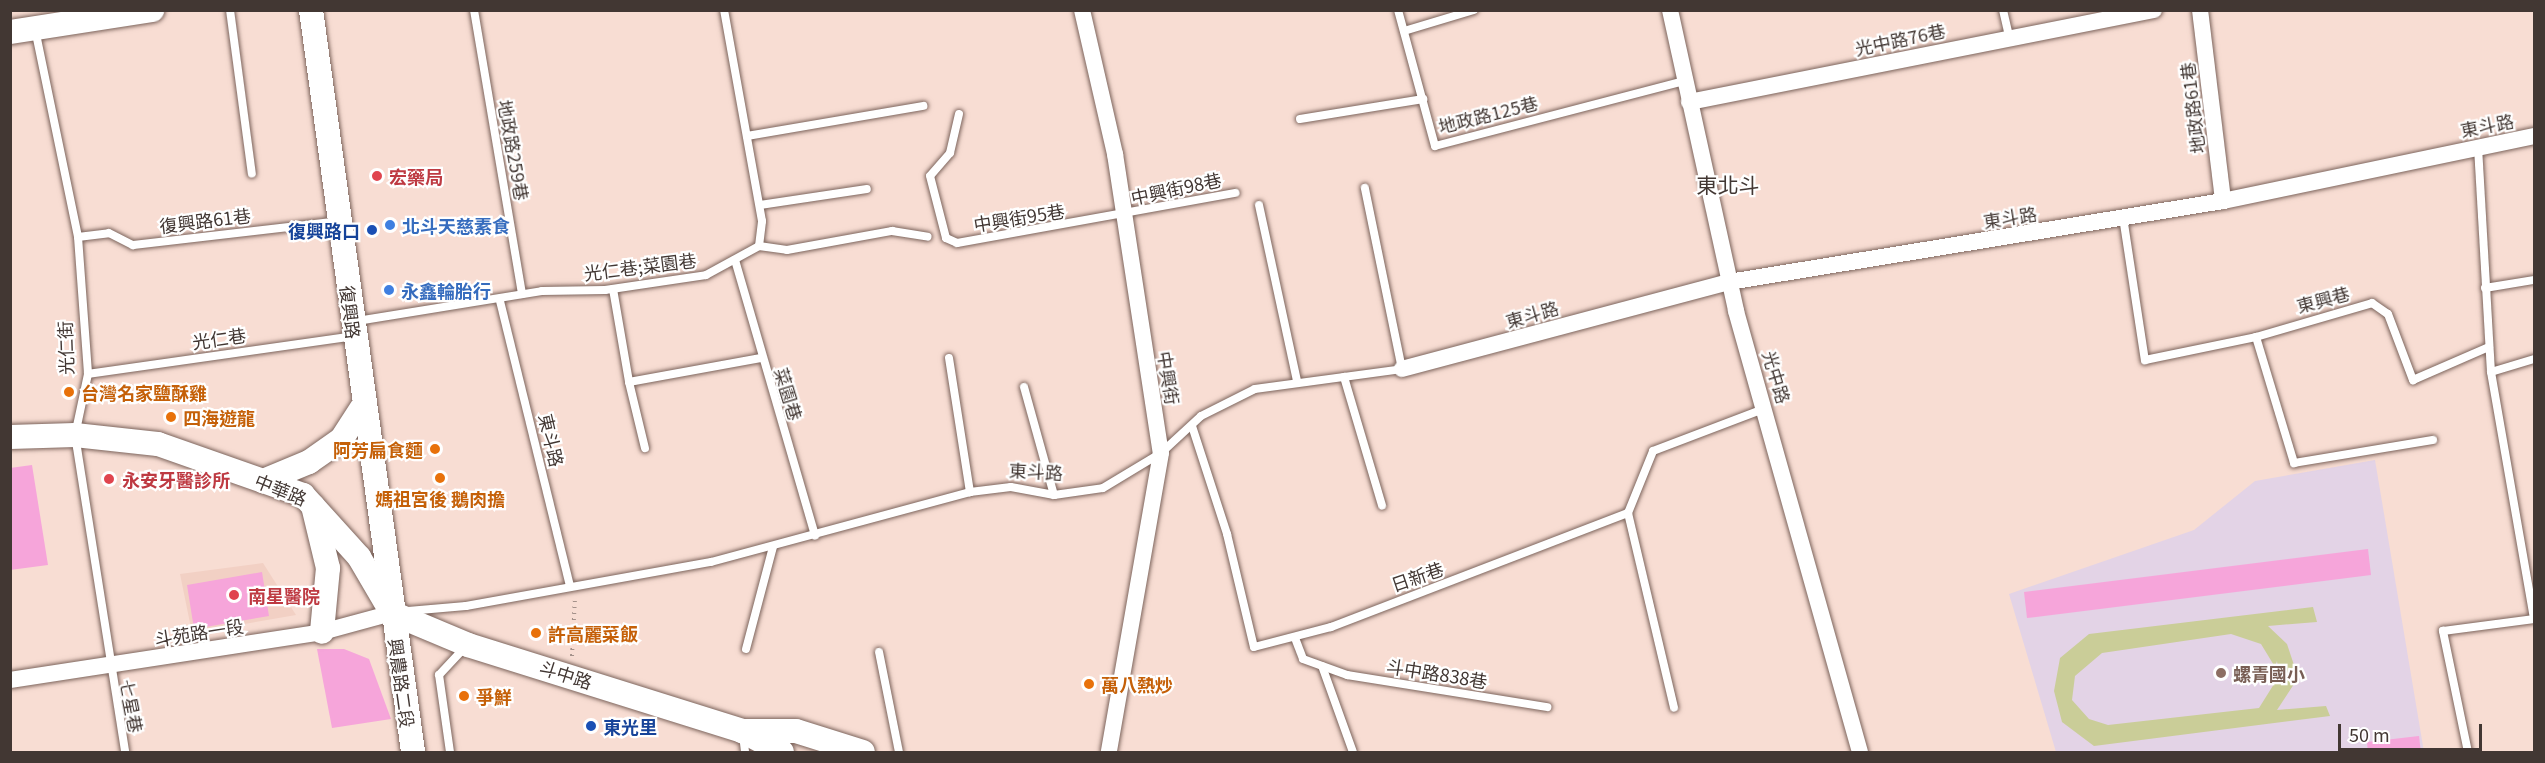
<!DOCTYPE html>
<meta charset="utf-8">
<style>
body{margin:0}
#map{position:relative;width:2545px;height:763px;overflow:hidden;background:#f8ddd3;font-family:Georgia,"Noto Sans TC",serif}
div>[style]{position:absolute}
.built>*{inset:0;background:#f2d0c4}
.education>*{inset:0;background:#e3d3e6}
.green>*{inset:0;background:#cacd98}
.building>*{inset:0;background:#f6a5da}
.path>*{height:4px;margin-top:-2px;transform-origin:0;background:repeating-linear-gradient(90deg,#a4918a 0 1.5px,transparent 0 6px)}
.roads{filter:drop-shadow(0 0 2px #7c645c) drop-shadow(0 0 2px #7c645c)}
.lane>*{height:8px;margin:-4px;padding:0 4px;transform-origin:4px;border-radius:4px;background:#fff}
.street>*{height:16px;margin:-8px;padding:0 8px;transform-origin:8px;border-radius:8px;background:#fff}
.secondary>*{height:24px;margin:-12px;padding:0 12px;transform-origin:12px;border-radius:12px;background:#fff}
.dots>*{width:16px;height:16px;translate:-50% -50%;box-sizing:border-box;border:3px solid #fff;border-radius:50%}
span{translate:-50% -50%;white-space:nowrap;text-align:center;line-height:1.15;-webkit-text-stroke:4.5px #fff;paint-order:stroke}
.street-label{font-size:18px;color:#423733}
.health-label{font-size:18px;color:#be3a42;font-weight:700}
.left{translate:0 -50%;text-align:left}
.shop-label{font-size:18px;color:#366cbe;font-weight:700}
.transit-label{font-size:18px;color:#164399;font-weight:700}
.right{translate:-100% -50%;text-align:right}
.food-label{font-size:18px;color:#c56008;font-weight:700}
.education-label{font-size:18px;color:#785e54;font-weight:700}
.quarter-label{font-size:21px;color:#423733}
.frame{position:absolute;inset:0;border:12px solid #423733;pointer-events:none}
.scale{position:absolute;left:2338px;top:724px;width:144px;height:27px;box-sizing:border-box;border:3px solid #423733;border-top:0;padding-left:8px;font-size:18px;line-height:21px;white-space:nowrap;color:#423733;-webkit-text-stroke:4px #fff;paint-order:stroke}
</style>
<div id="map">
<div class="built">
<i style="clip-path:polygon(263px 563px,296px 615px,192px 633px,180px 574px)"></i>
</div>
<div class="education">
<i style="clip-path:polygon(2375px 460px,2424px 752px,2056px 752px,2009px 594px,2194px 530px,2255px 481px)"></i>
</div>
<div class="green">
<i style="clip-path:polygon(evenodd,2313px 607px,2317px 622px,2268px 626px,2287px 644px,2295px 668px,2296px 681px,2277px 710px,2326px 706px,2330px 716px,2094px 746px,2062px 722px,2054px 691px,2060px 658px,2089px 634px,2313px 607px,2231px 634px,2261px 644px,2275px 667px,2277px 661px,2279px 676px,2259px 708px,2108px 725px,2089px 719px,2072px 700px,2075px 676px,2102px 653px,2231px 634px)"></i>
</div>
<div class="building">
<i style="clip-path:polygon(32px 465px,48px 565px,10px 570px,10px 468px)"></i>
<i style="clip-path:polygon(2368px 549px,2371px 575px,2027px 618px,2024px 592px)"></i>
<i style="clip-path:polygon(262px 572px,269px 616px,194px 629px,187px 585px)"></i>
<i style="clip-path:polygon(317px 649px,344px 649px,369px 659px,391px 719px,332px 728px)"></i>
<i style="clip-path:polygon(2419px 736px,2421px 753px,2368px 753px,2367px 742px)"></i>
</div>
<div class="path">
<i style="left:572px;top:656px;width:58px;rotate:-87deg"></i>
</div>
<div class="roads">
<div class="lane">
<i style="left:230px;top:10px;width:165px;rotate:82.4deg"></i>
<i style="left:474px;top:10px;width:288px;rotate:80.4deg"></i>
<i style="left:1398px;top:10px;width:141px;rotate:74.8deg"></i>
<i style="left:1435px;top:146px;width:258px;rotate:-14.6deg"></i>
<i style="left:2003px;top:10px;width:28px;rotate:77deg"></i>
<i style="left:35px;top:29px;width:212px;rotate:78.3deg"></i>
<i style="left:78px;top:237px;width:137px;rotate:85.8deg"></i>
<i style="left:88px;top:374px;width:62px;rotate:102deg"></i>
<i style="left:75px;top:435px;width:321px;rotate:81deg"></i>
<i style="left:1404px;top:31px;width:73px;rotate:-16.7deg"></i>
<i style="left:959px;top:114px;width:40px;rotate:103deg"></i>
<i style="left:950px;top:153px;width:30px;rotate:131deg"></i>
<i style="left:930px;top:176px;width:64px;rotate:75.5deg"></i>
<i style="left:946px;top:238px;width:12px;rotate:24deg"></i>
<i style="left:957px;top:243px;width:283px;rotate:-10.2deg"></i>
<i style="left:1300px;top:119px;width:125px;rotate:-9.2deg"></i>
<i style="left:747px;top:136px;width:179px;rotate:-9.7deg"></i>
<i style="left:2478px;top:147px;width:225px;rotate:86.7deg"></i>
<i style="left:2491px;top:372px;width:250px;rotate:80.1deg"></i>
<i style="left:760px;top:205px;width:108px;rotate:-8.5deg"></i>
<i style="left:1259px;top:205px;width:180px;rotate:77.8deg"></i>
<i style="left:2123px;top:217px;width:145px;rotate:81.3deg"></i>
<i style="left:2145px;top:360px;width:113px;rotate:-11.7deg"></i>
<i style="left:2256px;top:337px;width:121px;rotate:-16.3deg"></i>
<i style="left:2372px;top:303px;width:19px;rotate:35deg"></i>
<i style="left:2388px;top:314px;width:71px;rotate:69.3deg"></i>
<i style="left:2413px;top:380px;width:83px;rotate:-23.5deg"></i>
<i style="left:78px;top:237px;width:31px;rotate:-7deg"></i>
<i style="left:109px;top:233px;width:27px;rotate:27deg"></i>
<i style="left:133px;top:245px;width:207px;rotate:-6.6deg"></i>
<i style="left:759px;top:246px;width:28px;rotate:8deg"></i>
<i style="left:787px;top:250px;width:107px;rotate:-10.3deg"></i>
<i style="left:892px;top:231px;width:36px;rotate:9deg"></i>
<i style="left:735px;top:260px;width:287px;rotate:73.8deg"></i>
<i style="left:2485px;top:288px;width:50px;rotate:-9.3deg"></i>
<i style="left:613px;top:289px;width:94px;rotate:80.2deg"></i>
<i style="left:629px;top:382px;width:134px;rotate:-10.3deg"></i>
<i style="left:500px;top:301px;width:293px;rotate:76.2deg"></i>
<i style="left:357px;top:321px;width:187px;rotate:-9.2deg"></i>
<i style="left:542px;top:291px;width:63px;rotate:-0.9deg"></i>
<i style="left:605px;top:290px;width:102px;rotate:-8.4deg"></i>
<i style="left:706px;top:275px;width:60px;rotate:-28.7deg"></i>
<i style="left:759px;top:246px;width:25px;rotate:-83deg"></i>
<i style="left:762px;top:221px;width:214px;rotate:-100.2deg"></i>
<i style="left:2256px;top:337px;width:132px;rotate:73.2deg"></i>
<i style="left:2294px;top:463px;width:141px;rotate:-9.4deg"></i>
<i style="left:949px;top:358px;width:136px;rotate:81.1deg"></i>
<i style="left:2491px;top:372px;width:45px;rotate:-16.8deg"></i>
<i style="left:88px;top:374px;width:269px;rotate:-8.1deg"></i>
<i style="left:1344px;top:377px;width:134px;rotate:73.5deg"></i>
<i style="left:629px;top:382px;width:68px;rotate:76.4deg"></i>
<i style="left:1024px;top:387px;width:112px;rotate:74.5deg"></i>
<i style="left:1192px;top:426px;width:114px;rotate:72deg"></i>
<i style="left:1227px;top:534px;width:116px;rotate:76.6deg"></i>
<i style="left:1254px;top:647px;width:80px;rotate:-14.6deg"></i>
<i style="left:1331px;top:627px;width:318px;rotate:-21deg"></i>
<i style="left:1628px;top:513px;width:67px;rotate:-68deg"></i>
<i style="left:1653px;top:451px;width:121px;rotate:-20.8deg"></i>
<i style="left:1628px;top:513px;width:200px;rotate:76.7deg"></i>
<i style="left:408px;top:611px;width:58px;rotate:-4.9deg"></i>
<i style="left:466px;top:606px;width:249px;rotate:-10.2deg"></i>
<i style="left:711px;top:562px;width:268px;rotate:-15.1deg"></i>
<i style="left:970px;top:492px;width:41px;rotate:-7deg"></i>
<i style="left:1011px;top:487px;width:44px;rotate:10.5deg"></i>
<i style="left:1054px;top:495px;width:49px;rotate:-8.1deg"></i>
<i style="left:1103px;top:488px;width:68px;rotate:-31.1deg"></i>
<i style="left:1161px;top:453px;width:54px;rotate:-42.8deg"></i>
<i style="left:1201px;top:416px;width:60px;rotate:-26.6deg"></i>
<i style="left:1255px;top:389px;width:148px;rotate:-7.7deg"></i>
<i style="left:1402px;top:369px;width:185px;rotate:-101.6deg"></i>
<i style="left:1295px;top:638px;width:22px;rotate:69deg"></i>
<i style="left:1303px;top:659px;width:47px;rotate:20deg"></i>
<i style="left:1347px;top:675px;width:203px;rotate:9.1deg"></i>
<i style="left:746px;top:649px;width:106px;rotate:-75.2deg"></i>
<i style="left:879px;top:652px;width:102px;rotate:78.7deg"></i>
<i style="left:1322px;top:666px;width:91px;rotate:70.2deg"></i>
<i style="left:743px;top:735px;width:17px;rotate:83deg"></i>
<i style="left:450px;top:752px;width:78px;rotate:-98.1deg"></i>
<i style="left:439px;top:675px;width:37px;rotate:-47deg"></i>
<i style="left:2468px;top:752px;width:124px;rotate:-101.7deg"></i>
<i style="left:2443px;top:631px;width:92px;rotate:-7.5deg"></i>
</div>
<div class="street">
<i style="left:1082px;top:10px;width:148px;rotate:77.1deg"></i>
<i style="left:1115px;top:154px;width:303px;rotate:81.3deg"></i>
<i style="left:1161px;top:453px;width:303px;rotate:99.9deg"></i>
<i style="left:1670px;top:10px;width:308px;rotate:77.6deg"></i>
<i style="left:1736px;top:311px;width:458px;rotate:74.3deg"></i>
<i style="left:2200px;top:10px;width:192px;rotate:83.1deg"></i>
<i style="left:1689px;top:102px;width:474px;rotate:-11.2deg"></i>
<i style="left:1402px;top:369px;width:338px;rotate:-14.9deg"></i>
<i style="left:1729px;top:282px;width:501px;rotate:-9.31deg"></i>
<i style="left:2223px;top:201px;width:318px;rotate:-11.8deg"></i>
<i style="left:10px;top:680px;width:316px;rotate:-8.7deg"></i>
<i style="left:322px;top:632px;width:73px;rotate:-15.2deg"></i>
</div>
<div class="secondary">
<i style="left:311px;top:10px;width:749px;rotate:82.17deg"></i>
<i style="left:10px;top:32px;width:144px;rotate:-8.8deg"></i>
<i style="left:10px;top:437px;width:65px;rotate:-1.8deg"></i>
<i style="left:75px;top:435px;width:83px;rotate:6.2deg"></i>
<i style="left:158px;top:444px;width:154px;rotate:19.4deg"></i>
<i style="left:303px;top:495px;width:84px;rotate:47.9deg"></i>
<i style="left:359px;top:557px;width:53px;rotate:59.6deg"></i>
<i style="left:263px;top:481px;width:50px;rotate:-22.4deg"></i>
<i style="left:309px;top:462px;width:39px;rotate:-35deg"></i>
<i style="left:341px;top:440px;width:38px;rotate:-57deg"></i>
<i style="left:313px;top:506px;width:64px;rotate:76.4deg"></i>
<i style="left:328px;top:568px;width:64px;rotate:95.4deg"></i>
<i style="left:392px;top:613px;width:82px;rotate:22.8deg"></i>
<i style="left:468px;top:645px;width:287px;rotate:17.4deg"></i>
<i style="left:742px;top:731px;width:45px;rotate:27.7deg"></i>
<i style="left:742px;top:731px;width:54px"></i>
<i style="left:796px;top:731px;width:70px;rotate:17.4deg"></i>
</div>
</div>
<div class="dots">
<i style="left:377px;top:176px;background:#e0444e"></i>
<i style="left:390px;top:225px;background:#3f7fe0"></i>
<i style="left:372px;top:230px;background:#1a4fb4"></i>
<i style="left:389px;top:290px;background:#3f7fe0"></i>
<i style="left:69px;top:392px;background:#e8710a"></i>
<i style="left:171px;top:417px;background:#e8710a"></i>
<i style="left:435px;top:449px;background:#e8710a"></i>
<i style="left:440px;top:478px;background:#e8710a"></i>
<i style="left:109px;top:479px;background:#e0444e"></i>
<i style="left:234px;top:595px;background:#e0444e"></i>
<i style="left:536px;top:633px;background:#e8710a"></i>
<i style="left:2221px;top:673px;background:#8d6e63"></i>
<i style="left:1089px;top:684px;background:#e8710a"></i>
<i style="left:464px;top:696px;background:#e8710a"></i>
<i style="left:591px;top:726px;background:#1a4fb4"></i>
</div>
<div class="street-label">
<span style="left:1900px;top:39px;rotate:-12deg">光中路76巷</span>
<span style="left:2192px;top:108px;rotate:-97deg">地政路61巷</span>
<span style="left:1488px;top:114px;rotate:-14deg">地政路125巷</span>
<span style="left:2487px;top:125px;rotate:-11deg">東斗路</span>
<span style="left:514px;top:150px;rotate:80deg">地政路259巷</span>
<span style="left:1176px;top:188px;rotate:-12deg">中興街98巷</span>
<span style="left:1019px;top:217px;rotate:-9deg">中興街95巷</span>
<span style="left:2010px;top:217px;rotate:-9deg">東斗路</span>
<span style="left:205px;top:220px;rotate:-7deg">復興路61巷</span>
<span style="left:640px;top:266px;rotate:-7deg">光仁巷;菜園巷</span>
<span style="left:2323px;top:299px;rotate:-15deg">東興巷</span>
<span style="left:351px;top:312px;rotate:83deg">復興路</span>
<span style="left:1532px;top:314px;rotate:-16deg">東斗路</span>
<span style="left:219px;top:338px;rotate:-8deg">光仁巷</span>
<span style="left:65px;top:348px;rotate:-92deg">光仁街</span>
<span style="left:1777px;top:377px;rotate:73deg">光中路</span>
<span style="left:1169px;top:378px;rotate:81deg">中興街</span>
<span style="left:789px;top:394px;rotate:73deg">菜園巷</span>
<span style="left:552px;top:440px;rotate:77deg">東斗路</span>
<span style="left:1036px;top:471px;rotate:3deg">東斗路</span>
<span style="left:281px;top:489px;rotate:22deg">中華路</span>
<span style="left:1417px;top:576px;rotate:-19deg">日新巷</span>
<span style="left:199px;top:632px;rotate:-9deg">斗苑路一段</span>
<span style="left:1437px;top:673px;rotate:9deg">斗中路838巷</span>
<span style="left:566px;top:674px;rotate:18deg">斗中路</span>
<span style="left:402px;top:683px;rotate:82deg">興農路二段</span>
<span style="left:132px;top:706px;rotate:79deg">七星巷</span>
</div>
<div class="health-label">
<span class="left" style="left:389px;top:176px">宏藥局</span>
<span class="left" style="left:122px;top:479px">永安牙醫診所</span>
<span class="left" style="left:248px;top:595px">南星醫院</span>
</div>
<div class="shop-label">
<span class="left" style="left:402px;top:225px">北斗天慈素食</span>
<span class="left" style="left:401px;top:290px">永鑫輪胎行</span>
</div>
<div class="transit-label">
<span class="right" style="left:360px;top:230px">復興路口</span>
<span class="left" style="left:603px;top:726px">東光里</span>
</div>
<div class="food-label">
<span class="left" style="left:81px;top:392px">台灣名家鹽酥雞</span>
<span class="left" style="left:183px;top:417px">四海遊龍</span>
<span class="right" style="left:423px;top:449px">阿芳扁食麵</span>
<span style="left:440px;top:498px">媽祖宮後 鵝肉擔</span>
<span class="left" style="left:548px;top:633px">許高麗菜飯</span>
<span class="left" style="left:1101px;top:684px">萬八熱炒</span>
<span class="left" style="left:476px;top:696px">爭鮮</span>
</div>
<div class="education-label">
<span class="left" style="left:2233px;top:673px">螺青國小</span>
</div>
<div class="quarter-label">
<span style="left:1728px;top:184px">東北斗</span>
</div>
<div class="frame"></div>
<div class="scale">50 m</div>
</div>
